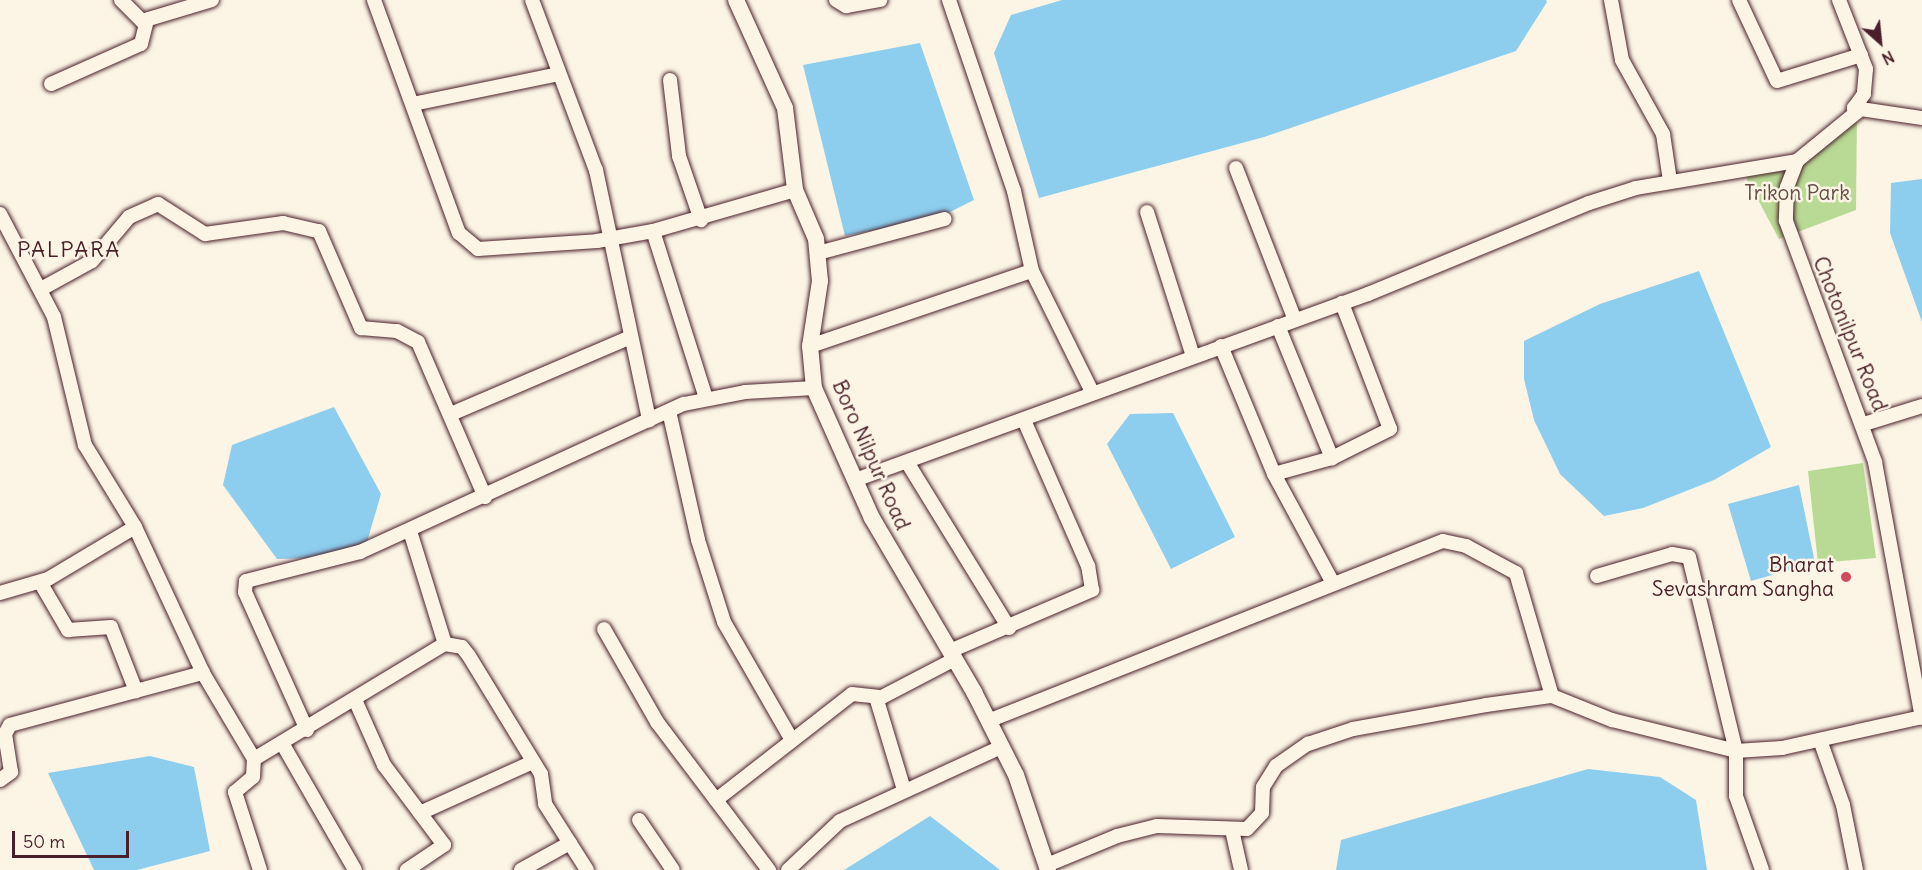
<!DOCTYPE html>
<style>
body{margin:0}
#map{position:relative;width:1922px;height:870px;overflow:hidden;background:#fcf5e5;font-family:Delius,sans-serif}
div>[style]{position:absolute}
.green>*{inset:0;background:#b8da94}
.water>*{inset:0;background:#8dcdee}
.roads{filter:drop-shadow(0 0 2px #4a1f2b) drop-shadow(0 0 2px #4a1f2b)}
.minor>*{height:14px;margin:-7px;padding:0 7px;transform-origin:7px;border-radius:7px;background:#fcf5e5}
.tertiary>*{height:16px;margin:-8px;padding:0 8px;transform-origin:8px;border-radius:8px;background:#fcf5e5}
.dots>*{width:16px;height:16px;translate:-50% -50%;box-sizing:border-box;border:3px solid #fcf5e5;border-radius:50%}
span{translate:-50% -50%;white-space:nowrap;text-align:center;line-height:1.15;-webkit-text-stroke:5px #fcf5e5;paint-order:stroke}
.park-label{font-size:21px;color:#664e45}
.street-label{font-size:21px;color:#4a1f2b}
.poi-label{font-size:21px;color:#4a1f2b}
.right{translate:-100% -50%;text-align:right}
.neighbourhood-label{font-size:22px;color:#4a1f2b;letter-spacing:1.5px}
.north{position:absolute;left:1850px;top:12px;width:60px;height:60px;-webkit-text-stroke:4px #fcf5e5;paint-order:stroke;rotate:153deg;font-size:16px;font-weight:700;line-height:24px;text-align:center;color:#4a1f2b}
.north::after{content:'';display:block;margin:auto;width:21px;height:27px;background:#4a1f2b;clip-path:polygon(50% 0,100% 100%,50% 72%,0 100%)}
.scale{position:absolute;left:12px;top:831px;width:117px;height:27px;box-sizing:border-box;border:3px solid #4a1f2b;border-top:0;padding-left:8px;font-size:18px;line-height:21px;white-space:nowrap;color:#4a1f2b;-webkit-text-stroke:4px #fcf5e5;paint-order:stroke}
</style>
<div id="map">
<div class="green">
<i style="clip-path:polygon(1857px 112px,1856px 210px,1779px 239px,1742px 170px,1804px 155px)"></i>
<i style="clip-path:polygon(1863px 463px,1876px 558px,1818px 563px,1808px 471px)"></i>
</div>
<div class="water">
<i style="clip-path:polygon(1062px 0,1546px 0,1547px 2px,1516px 51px,1264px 137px,1039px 198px,994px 53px,1011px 15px)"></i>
<i style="clip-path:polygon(920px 43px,974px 200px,940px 217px,845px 236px,803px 65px)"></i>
<i style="clip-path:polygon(1922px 179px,1922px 322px,1890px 233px,1891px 183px)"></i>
<i style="clip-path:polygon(1699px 271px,1771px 447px,1714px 480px,1643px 508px,1604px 516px,1560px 474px,1534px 420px,1524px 379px,1524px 341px,1600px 304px)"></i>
<i style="clip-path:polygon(334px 407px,381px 494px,367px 542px,315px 558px,277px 559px,223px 485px,232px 445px)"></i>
<i style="clip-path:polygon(1173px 413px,1235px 537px,1171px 569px,1107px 444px,1130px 414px)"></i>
<i style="clip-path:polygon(1799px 485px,1815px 563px,1751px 581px,1728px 504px)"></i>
<i style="clip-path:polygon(150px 756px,194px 767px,210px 851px,137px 870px,94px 870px,48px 773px)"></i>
<i style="clip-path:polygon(1588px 769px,1660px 777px,1696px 800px,1707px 870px,1336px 870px,1341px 840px)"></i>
<i style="clip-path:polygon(930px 816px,1000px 870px,844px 870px)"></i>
</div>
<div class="roads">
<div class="minor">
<i style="left:121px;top:0;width:30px;rotate:45deg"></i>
<i style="left:142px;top:21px;width:73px;rotate:-16.7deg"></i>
<i style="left:374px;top:0;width:248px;rotate:70deg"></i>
<i style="left:459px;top:233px;width:25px;rotate:40deg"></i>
<i style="left:478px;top:249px;width:119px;rotate:-3.8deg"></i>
<i style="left:597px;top:241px;width:57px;rotate:-10.1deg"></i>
<i style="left:653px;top:231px;width:148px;rotate:-16.1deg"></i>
<i style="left:532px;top:0;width:182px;rotate:69.4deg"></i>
<i style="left:596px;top:170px;width:256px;rotate:78deg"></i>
<i style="left:836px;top:0;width:12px;rotate:31deg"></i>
<i style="left:846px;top:6px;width:35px;rotate:-10deg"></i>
<i style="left:949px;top:0;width:202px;rotate:71.2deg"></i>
<i style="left:1014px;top:191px;width:82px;rotate:77.3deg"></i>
<i style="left:1032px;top:271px;width:135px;rotate:63.6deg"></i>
<i style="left:1611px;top:0;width:61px;rotate:79.6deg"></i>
<i style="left:1622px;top:60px;width:85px;rotate:61deg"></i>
<i style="left:1663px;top:134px;width:48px;rotate:81.5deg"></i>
<i style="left:1739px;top:0;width:89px;rotate:64.9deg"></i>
<i style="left:1777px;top:81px;width:88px;rotate:-17.2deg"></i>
<i style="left:1839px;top:0;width:74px;rotate:68.6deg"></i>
<i style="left:1866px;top:69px;width:25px;rotate:95deg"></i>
<i style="left:1864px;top:94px;width:17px;rotate:126deg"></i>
<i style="left:1854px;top:108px;width:5px;rotate:53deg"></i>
<i style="left:1857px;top:112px;width:77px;rotate:140.8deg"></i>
<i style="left:1797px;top:161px;width:28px;rotate:111deg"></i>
<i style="left:1787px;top:187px;width:34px;rotate:92deg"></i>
<i style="left:1786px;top:221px;width:257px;rotate:69.7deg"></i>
<i style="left:1875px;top:462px;width:260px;rotate:79.6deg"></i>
<i style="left:670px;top:80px;width:77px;rotate:83.2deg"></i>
<i style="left:679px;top:156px;width:68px;rotate:71deg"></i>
<i style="left:51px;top:84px;width:98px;rotate:-24deg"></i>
<i style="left:141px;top:44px;width:25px;rotate:-76deg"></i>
<i style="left:413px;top:104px;width:149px;rotate:-11.6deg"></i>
<i style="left:1854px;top:108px;width:69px;rotate:8.4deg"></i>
<i style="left:1236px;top:168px;width:163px;rotate:68.8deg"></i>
<i style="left:1147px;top:212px;width:151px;rotate:72.3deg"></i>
<i style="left:0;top:214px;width:116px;rotate:62.3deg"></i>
<i style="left:54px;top:317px;width:132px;rotate:76.4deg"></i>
<i style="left:85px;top:445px;width:96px;rotate:58.6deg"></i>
<i style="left:135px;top:527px;width:161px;rotate:65deg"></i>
<i style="left:203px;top:673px;width:100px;rotate:59.3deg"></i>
<i style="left:653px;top:231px;width:175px;rotate:72.4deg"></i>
<i style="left:818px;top:253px;width:131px;rotate:-15deg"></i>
<i style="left:41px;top:289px;width:58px;rotate:-28.8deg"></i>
<i style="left:92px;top:261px;width:57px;rotate:-49.9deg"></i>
<i style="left:129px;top:217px;width:32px;rotate:-24deg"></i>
<i style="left:158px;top:204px;width:56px;rotate:32.6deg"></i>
<i style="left:205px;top:234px;width:79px;rotate:-8deg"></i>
<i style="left:283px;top:223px;width:37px;rotate:13deg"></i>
<i style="left:319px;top:231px;width:106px;rotate:66.6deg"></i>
<i style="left:361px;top:328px;width:36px;rotate:5deg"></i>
<i style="left:397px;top:331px;width:24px;rotate:28deg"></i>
<i style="left:418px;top:342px;width:169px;rotate:66.6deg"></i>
<i style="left:1278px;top:326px;width:143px;rotate:67.8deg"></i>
<i style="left:810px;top:346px;width:234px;rotate:-18.7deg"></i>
<i style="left:1221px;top:346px;width:139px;rotate:67.5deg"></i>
<i style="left:1274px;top:474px;width:124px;rotate:61.6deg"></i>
<i style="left:669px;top:411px;width:132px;rotate:77.3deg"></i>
<i style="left:698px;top:540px;width:86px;rotate:72.4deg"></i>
<i style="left:724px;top:622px;width:133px;rotate:60.1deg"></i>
<i style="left:451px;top:414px;width:193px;rotate:-23.2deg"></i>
<i style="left:1864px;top:424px;width:61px;rotate:-17.2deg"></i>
<i style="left:907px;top:462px;width:195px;rotate:58.4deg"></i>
<i style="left:1274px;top:474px;width:60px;rotate:-15.4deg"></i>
<i style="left:1332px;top:458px;width:65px;rotate:-26.6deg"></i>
<i style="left:1390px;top:429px;width:135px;rotate:-110.9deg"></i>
<i style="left:855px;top:480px;width:546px;rotate:-19.93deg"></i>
<i style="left:1368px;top:294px;width:239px;rotate:-22.4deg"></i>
<i style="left:1589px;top:203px;width:49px;rotate:-17.7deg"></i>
<i style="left:1636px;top:188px;width:163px;rotate:-9.5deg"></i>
<i style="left:410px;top:531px;width:118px;rotate:72.8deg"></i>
<i style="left:445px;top:644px;width:17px;rotate:10deg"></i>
<i style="left:462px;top:647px;width:11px;rotate:52deg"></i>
<i style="left:469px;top:656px;width:138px;rotate:58.6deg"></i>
<i style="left:541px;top:774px;width:30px;rotate:82deg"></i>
<i style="left:545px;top:804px;width:78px;rotate:57.5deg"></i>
<i style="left:1597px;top:576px;width:78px;rotate:-16.3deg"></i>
<i style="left:1672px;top:554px;width:17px;rotate:10deg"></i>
<i style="left:1689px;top:557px;width:200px;rotate:76.4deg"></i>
<i style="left:1736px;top:751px;width:45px;rotate:90deg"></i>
<i style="left:1736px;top:796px;width:78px;rotate:70.6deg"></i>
<i style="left:40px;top:582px;width:56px;rotate:59.7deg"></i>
<i style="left:68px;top:630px;width:43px;rotate:-4deg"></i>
<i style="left:111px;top:627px;width:69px;rotate:68.7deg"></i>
<i style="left:0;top:593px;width:50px;rotate:-16.3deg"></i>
<i style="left:48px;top:579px;width:101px;rotate:-30.9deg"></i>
<i style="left:604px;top:629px;width:107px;rotate:60.3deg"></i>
<i style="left:657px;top:722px;width:186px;rotate:52.9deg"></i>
<i style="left:950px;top:651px;width:155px;rotate:-23.2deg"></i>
<i style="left:1092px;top:590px;width:24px;rotate:-99deg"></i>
<i style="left:1088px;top:566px;width:159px;rotate:-113.7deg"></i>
<i style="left:876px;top:697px;width:97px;rotate:73.2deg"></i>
<i style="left:356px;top:702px;width:69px;rotate:66deg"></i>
<i style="left:384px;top:765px;width:100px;rotate:53.1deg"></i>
<i style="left:444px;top:845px;width:45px;rotate:146deg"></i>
<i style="left:988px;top:721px;width:489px;rotate:-21.6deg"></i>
<i style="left:1443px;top:541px;width:24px;rotate:12deg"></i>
<i style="left:1466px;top:546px;width:57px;rotate:28.4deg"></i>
<i style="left:1516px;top:573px;width:128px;rotate:73.7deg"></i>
<i style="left:307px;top:730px;width:151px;rotate:-114.2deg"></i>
<i style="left:245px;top:592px;width:11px;rotate:-85deg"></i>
<i style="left:246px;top:581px;width:118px;rotate:-14.3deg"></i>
<i style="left:360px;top:552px;width:356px;rotate:-24.6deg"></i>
<i style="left:684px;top:404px;width:62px;rotate:-11.1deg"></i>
<i style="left:745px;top:392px;width:69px;rotate:-3.3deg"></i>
<i style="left:1820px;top:740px;width:69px;rotate:70.5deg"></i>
<i style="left:1843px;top:805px;width:66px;rotate:78.7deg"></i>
<i style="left:282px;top:743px;width:146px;rotate:60.1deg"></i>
<i style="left:0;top:780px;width:14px;rotate:-36deg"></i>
<i style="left:11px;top:772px;width:38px;rotate:-99deg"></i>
<i style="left:5px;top:734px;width:10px;rotate:-61deg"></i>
<i style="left:10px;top:725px;width:200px;rotate:-15.1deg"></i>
<i style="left:716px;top:800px;width:172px;rotate:-37.9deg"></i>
<i style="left:852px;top:694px;width:30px;rotate:6deg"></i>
<i style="left:882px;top:697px;width:82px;rotate:-27.5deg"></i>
<i style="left:420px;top:813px;width:124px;rotate:-24.3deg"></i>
<i style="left:639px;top:820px;width:60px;rotate:55.8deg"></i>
<i style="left:1232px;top:830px;width:41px;rotate:77.3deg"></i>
<i style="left:1047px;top:865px;width:76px;rotate:-22.5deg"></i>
<i style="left:1117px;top:836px;width:41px;rotate:-14deg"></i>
<i style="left:1157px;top:826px;width:90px;rotate:1.9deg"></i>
<i style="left:1247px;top:829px;width:22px;rotate:-47deg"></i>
<i style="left:1262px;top:813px;width:26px;rotate:-88deg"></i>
<i style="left:1263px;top:787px;width:25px;rotate:-58deg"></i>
<i style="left:1276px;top:766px;width:39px;rotate:-35deg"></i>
<i style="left:1308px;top:744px;width:47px;rotate:-18.4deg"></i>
<i style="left:1353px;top:729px;width:135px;rotate:-10.2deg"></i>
<i style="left:1486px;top:705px;width:67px;rotate:-7.8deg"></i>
<i style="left:1552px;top:696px;width:65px;rotate:21.8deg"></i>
<i style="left:1612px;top:720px;width:128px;rotate:14deg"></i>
<i style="left:1736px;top:751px;width:46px;rotate:-3.7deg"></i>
<i style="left:1782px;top:748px;width:143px;rotate:-12.5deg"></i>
<i style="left:260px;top:870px;width:82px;rotate:-107.8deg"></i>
<i style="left:235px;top:792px;width:23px;rotate:-40deg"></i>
<i style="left:253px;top:777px;width:18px;rotate:-87deg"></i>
<i style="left:254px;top:759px;width:223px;rotate:-31.1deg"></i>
<i style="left:521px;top:870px;width:56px;rotate:-28.9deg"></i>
<i style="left:788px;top:870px;width:71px;rotate:-43.3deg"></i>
<i style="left:840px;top:821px;width:177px;rotate:-24.7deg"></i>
</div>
<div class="tertiary">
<i style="left:736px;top:0;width:119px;rotate:65.6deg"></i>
<i style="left:785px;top:108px;width:83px;rotate:83deg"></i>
<i style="left:795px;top:190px;width:53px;rotate:66.8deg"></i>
<i style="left:816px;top:239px;width:42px;rotate:84.6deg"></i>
<i style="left:820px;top:281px;width:66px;rotate:98.7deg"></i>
<i style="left:810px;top:346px;width:42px;rotate:84.6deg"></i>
<i style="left:814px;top:388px;width:142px;rotate:66deg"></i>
<i style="left:872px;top:518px;width:202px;rotate:59.6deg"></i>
<i style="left:974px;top:692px;width:93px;rotate:63.2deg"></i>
<i style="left:1016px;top:775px;width:100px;rotate:71.4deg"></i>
</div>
</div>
<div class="dots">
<i style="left:1846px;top:577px;background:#d1495b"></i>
</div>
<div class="park-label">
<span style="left:1797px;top:193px">Trikon Park</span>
</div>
<div class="street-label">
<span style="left:1850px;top:334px;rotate:68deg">Chotonilpur Road</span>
<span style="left:871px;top:455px;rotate:66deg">Boro Nilpur Road</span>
</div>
<div class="poi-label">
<span class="right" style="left:1834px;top:577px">Bharat<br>Sevashram Sangha</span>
</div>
<div class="neighbourhood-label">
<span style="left:69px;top:250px">PALPARA</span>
</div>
<div class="north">N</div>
<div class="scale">50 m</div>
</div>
